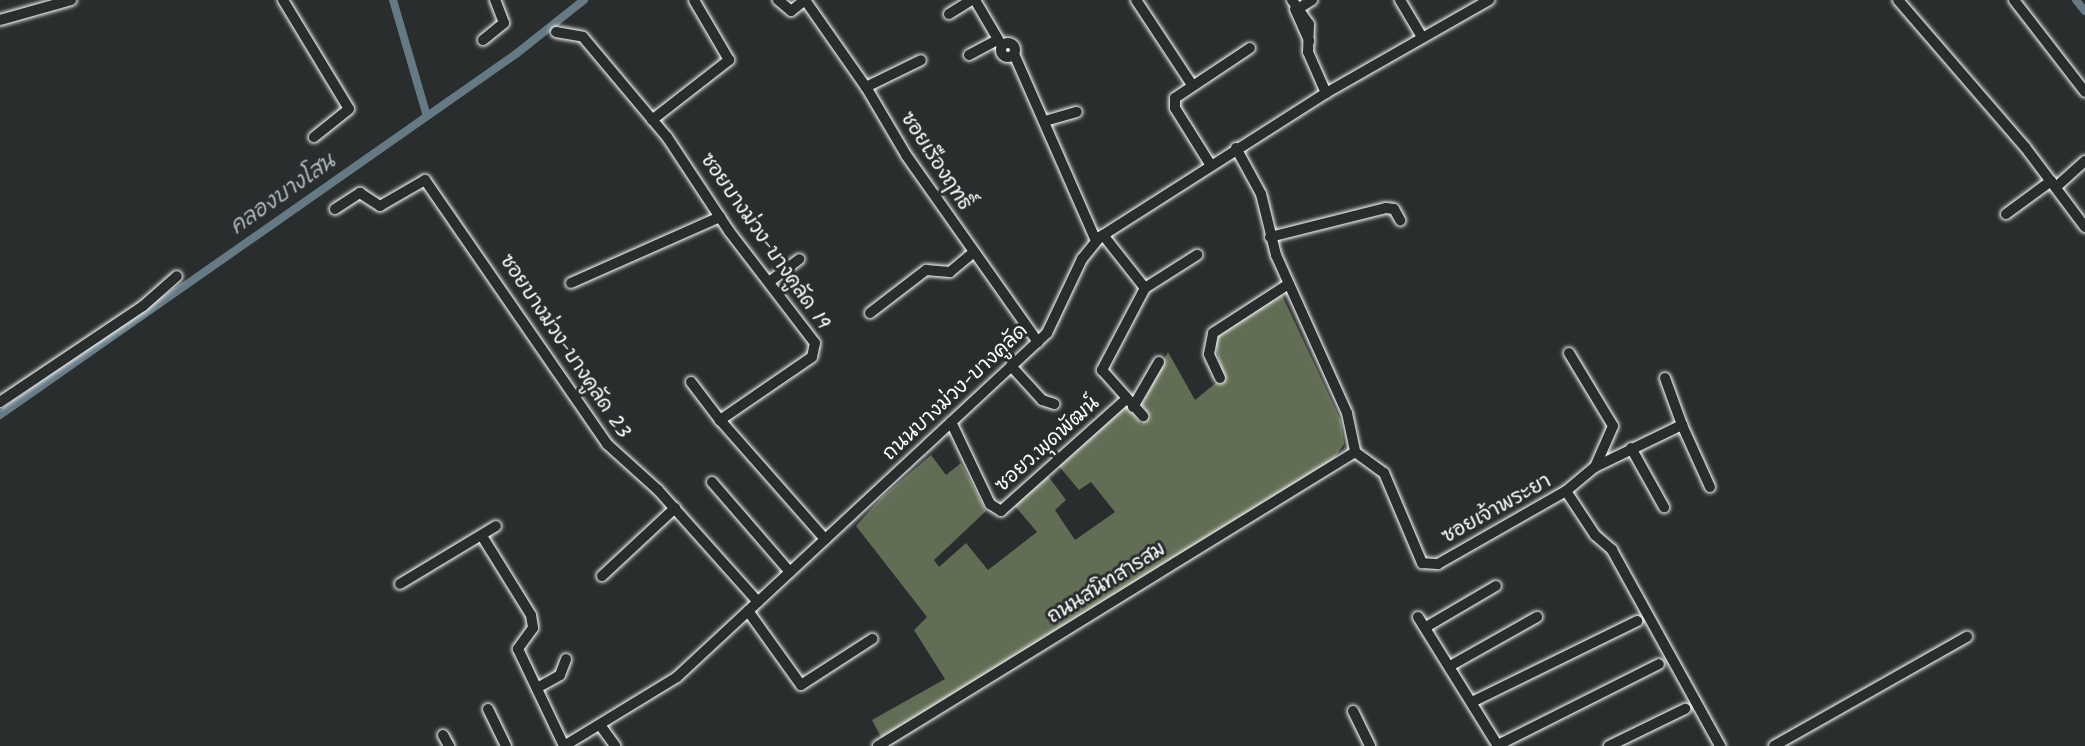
<!DOCTYPE html>
<meta charset="utf-8">
<style>
body{margin:0}
#map{position:relative;width:2085px;height:746px;overflow:hidden;background:#2a2d2e;font-family:Kalam,"Playpen Sans Thai",sans-serif}
div>[style]{position:absolute}
.green>*{inset:0;background:#616d54}
.canal>*{height:8px;margin:-4px;padding:0 4px;transform-origin:4px;border-radius:4px;background:#667a86}
.roads{filter:drop-shadow(0 0 2px #fff) drop-shadow(0 0 2px #fff)}
.minor>*{height:10px;margin:-5px;padding:0 5px;transform-origin:5px;border-radius:5px;background:#2a2d2e}
.minor>.ring{margin:-5px;padding:0;box-sizing:content-box;background:none;border:10px solid #2a2d2e;border-radius:50%}
span{translate:-50% -50%;white-space:nowrap;text-align:center;line-height:1.15;-webkit-text-stroke:6px #2a2d2e;paint-order:stroke}
.street-label{font-size:20px;color:#fff}
.water-label{font-size:22px;color:#abb6bc;font-style:italic}
</style>
<div id="map">
<div class="green">
<i style="clip-path:polygon(1281px 293px,1341px 421px,1344px 444px,1333px 460px,882px 739px,872px 720px,945px 679px,914px 630px,927px 617px,856px 526px,881px 498px,931px 455px,946px 475px,961px 463px,986px 511px,934px 560px,939px 567px,966px 543px,988px 570px,1037px 532px,1014px 505px,1048px 476px,1066px 500px,1055px 510px,1075px 540px,1115px 512px,1091px 482px,1079px 490px,1058px 465px,1126px 406px,1141px 424px,1150px 417px,1142px 404px,1168px 352px,1195px 400px,1223px 377px,1214px 339px)"></i>
</div>
<div class="canal">
<i style="left:393px;top:0;width:121px;rotate:73.7deg"></i>
<i style="left:2076px;top:0;width:14px;rotate:51deg"></i>
<i style="left:0;top:415px;width:630px;rotate:-34.98deg"></i>
<i style="left:516px;top:54px;width:87px;rotate:-38.5deg"></i>
</div>
<div class="roads">
<div class="minor">
<i style="left:283px;top:0;width:127px;rotate:58.8deg"></i>
<i style="left:349px;top:109px;width:45px;rotate:141.3deg"></i>
<i style="left:778px;top:0;width:17px;rotate:40deg"></i>
<i style="left:791px;top:11px;width:18px;rotate:-38deg"></i>
<i style="left:805px;top:0;width:106px;rotate:55deg"></i>
<i style="left:866px;top:87px;width:79px;rotate:59.5deg"></i>
<i style="left:906px;top:155px;width:229px;rotate:54.8deg"></i>
<i style="left:975px;top:0;width:53px;rotate:59.6deg"></i>
<i style="left:1136px;top:0;width:102px;rotate:56.6deg"></i>
<i style="left:1292px;top:0;width:29px;rotate:55deg"></i>
<i style="left:1309px;top:24px;width:28px;rotate:92deg"></i>
<i style="left:1308px;top:52px;width:45px;rotate:66.3deg"></i>
<i style="left:1400px;top:0;width:43px;rotate:59.3deg"></i>
<i style="left:1898px;top:0;width:194px;rotate:49.2deg"></i>
<i style="left:2025px;top:147px;width:100px;rotate:53.1deg"></i>
<i style="left:2014px;top:0;width:116px;rotate:52.3deg"></i>
<i style="left:1295px;top:9px;width:35px;rotate:66deg"></i>
<i style="left:1296px;top:10px;width:19px;rotate:-32deg"></i>
<i style="left:949px;top:14px;width:26px;rotate:-32deg"></i>
<i style="left:0;top:20px;width:74px;rotate:-15.7deg"></i>
<i style="left:556px;top:32px;width:27px;rotate:10deg"></i>
<i style="left:583px;top:37px;width:131px;rotate:50deg"></i>
<i style="left:667px;top:137px;width:113px;rotate:56.6deg"></i>
<i style="left:729px;top:231px;width:141px;rotate:52.5deg"></i>
<i style="left:815px;top:343px;width:14px;rotate:102deg"></i>
<i style="left:812px;top:357px;width:112px;rotate:145.6deg"></i>
<i style="left:720px;top:420px;width:159px;rotate:48.6deg"></i>
<i style="left:483px;top:40px;width:27px;rotate:-39deg"></i>
<i style="left:504px;top:23px;width:25px;rotate:-111deg"></i>
<i class="ring" style="left:1001px;top:43px;width:4px;height:4px"></i>
<i style="left:1014px;top:54px;width:204px;rotate:66.3deg"></i>
<i style="left:969px;top:55px;width:30px;rotate:-28deg"></i>
<i style="left:866px;top:87px;width:61px;rotate:-26.1deg"></i>
<i style="left:652px;top:120px;width:98px;rotate:-37.9deg"></i>
<i style="left:729px;top:60px;width:69px;rotate:-120.3deg"></i>
<i style="left:1045px;top:121px;width:33px;rotate:-16deg"></i>
<i style="left:1236px;top:148px;width:52px;rotate:61.5deg"></i>
<i style="left:1261px;top:194px;width:63px;rotate:76.2deg"></i>
<i style="left:1276px;top:255px;width:173px;rotate:65.8deg"></i>
<i style="left:1347px;top:413px;width:40px;rotate:78deg"></i>
<i style="left:1355px;top:452px;width:36px;rotate:36deg"></i>
<i style="left:1384px;top:473px;width:98px;rotate:67.1deg"></i>
<i style="left:1422px;top:563px;width:16px;rotate:4deg"></i>
<i style="left:1438px;top:564px;width:147px;rotate:-29.7deg"></i>
<i style="left:1566px;top:491px;width:53px;rotate:56.6deg"></i>
<i style="left:1595px;top:535px;width:23px;rotate:41deg"></i>
<i style="left:1612px;top:550px;width:224px;rotate:61.1deg"></i>
<i style="left:1210px;top:164px;width:66px;rotate:-122deg"></i>
<i style="left:1175px;top:108px;width:10px;rotate:-90deg"></i>
<i style="left:1175px;top:98px;width:90px;rotate:-33.7deg"></i>
<i style="left:2056px;top:187px;width:39px;rotate:-42deg"></i>
<i style="left:335px;top:209px;width:30px;rotate:-33deg"></i>
<i style="left:360px;top:193px;width:24px;rotate:33deg"></i>
<i style="left:380px;top:206px;width:52px;rotate:-30deg"></i>
<i style="left:425px;top:180px;width:321px;rotate:55.4deg"></i>
<i style="left:607px;top:444px;width:69px;rotate:42deg"></i>
<i style="left:658px;top:490px;width:150px;rotate:48.2deg"></i>
<i style="left:2006px;top:214px;width:56px;rotate:-36.3deg"></i>
<i style="left:1103px;top:235px;width:68px;rotate:51.6deg"></i>
<i style="left:1145px;top:288px;width:93px;rotate:117.7deg"></i>
<i style="left:1102px;top:370px;width:62px;rotate:48.3deg"></i>
<i style="left:1270px;top:237px;width:120px;rotate:-14deg"></i>
<i style="left:1386px;top:208px;width:8px;rotate:7deg"></i>
<i style="left:1394px;top:209px;width:13px;rotate:61deg"></i>
<i style="left:769px;top:282px;width:38px;rotate:-37deg"></i>
<i style="left:571px;top:283px;width:163px;rotate:-23.9deg"></i>
<i style="left:1145px;top:288px;width:62px;rotate:-32.4deg"></i>
<i style="left:870px;top:313px;width:71px;rotate:-37.5deg"></i>
<i style="left:926px;top:270px;width:24px;rotate:5deg"></i>
<i style="left:950px;top:272px;width:31px;rotate:-40deg"></i>
<i style="left:1569px;top:353px;width:85px;rotate:58.9deg"></i>
<i style="left:1613px;top:426px;width:45px;rotate:113.7deg"></i>
<i style="left:1011px;top:366px;width:46px;rotate:47.6deg"></i>
<i style="left:1042px;top:400px;width:13px;rotate:18deg"></i>
<i style="left:1220px;top:378px;width:26px;rotate:-115deg"></i>
<i style="left:1209px;top:354px;width:21px;rotate:-79deg"></i>
<i style="left:1213px;top:333px;width:88px;rotate:-33deg"></i>
<i style="left:1665px;top:378px;width:50px;rotate:70.1deg"></i>
<i style="left:691px;top:382px;width:48px;rotate:52.7deg"></i>
<i style="left:0;top:402px;width:172px;rotate:-33.9deg"></i>
<i style="left:143px;top:306px;width:45px;rotate:-41.4deg"></i>
<i style="left:1133px;top:407px;width:52px;rotate:-60deg"></i>
<i style="left:951px;top:422px;width:91px;rotate:64.6deg"></i>
<i style="left:990px;top:504px;width:13px;rotate:32deg"></i>
<i style="left:1001px;top:511px;width:166px;rotate:-41.8deg"></i>
<i style="left:1631px;top:448px;width:68px;rotate:60.8deg"></i>
<i style="left:712px;top:482px;width:119px;rotate:49.1deg"></i>
<i style="left:1566px;top:491px;width:38px;rotate:-40deg"></i>
<i style="left:1595px;top:467px;width:97px;rotate:-25.8deg"></i>
<i style="left:1682px;top:425px;width:68px;rotate:65.7deg"></i>
<i style="left:482px;top:536px;width:93px;rotate:58.2deg"></i>
<i style="left:531px;top:615px;width:13px;rotate:81deg"></i>
<i style="left:533px;top:628px;width:26px;rotate:126deg"></i>
<i style="left:518px;top:649px;width:107px;rotate:64.6deg"></i>
<i style="left:602px;top:576px;width:100px;rotate:-43deg"></i>
<i style="left:400px;top:584px;width:112px;rotate:-31.1deg"></i>
<i style="left:748px;top:611px;width:91px;rotate:54.4deg"></i>
<i style="left:801px;top:685px;width:85px;rotate:-32.9deg"></i>
<i style="left:1418px;top:617px;width:152px;rotate:58.2deg"></i>
<i style="left:1426px;top:627px;width:81px;rotate:-30.4deg"></i>
<i style="left:1450px;top:666px;width:100px;rotate:-29.4deg"></i>
<i style="left:537px;top:688px;width:26px;rotate:-29deg"></i>
<i style="left:560px;top:675px;width:17px;rotate:-69deg"></i>
<i style="left:1472px;top:702px;width:184px;rotate:-26.1deg"></i>
<i style="left:488px;top:709px;width:41px;rotate:64.1deg"></i>
<i style="left:1353px;top:711px;width:39px;rotate:64deg"></i>
<i style="left:600px;top:725px;width:26px;rotate:54deg"></i>
<i style="left:443px;top:735px;width:13px;rotate:61deg"></i>
<i style="left:1498px;top:745px;width:180px;rotate:-26.7deg"></i>
<i style="left:564px;top:746px;width:132px;rotate:-31.4deg"></i>
<i style="left:677px;top:677px;width:505px;rotate:-42.91deg"></i>
<i style="left:1047px;top:333px;width:82px;rotate:-64.7deg"></i>
<i style="left:1082px;top:259px;width:28px;rotate:-51deg"></i>
<i style="left:1100px;top:237px;width:268px;rotate:-32.5deg"></i>
<i style="left:1326px;top:93px;width:188px;rotate:-29.7deg"></i>
<i style="left:878px;top:746px;width:560px;rotate:-31.65deg"></i>
<i style="left:1609px;top:746px;width:85px;rotate:-26deg"></i>
<i style="left:1774px;top:746px;width:222px;rotate:-29.5deg"></i>
</div>
</div>
<div class="street-label">
<span style="left:935px;top:162px;rotate:57deg">ซอยเรืองฤทธิ์</span>
<span style="left:764px;top:242px;rotate:55deg">ซอยบางม่วง-บางคูลัด 19</span>
<span style="left:564px;top:347px;rotate:56deg">ซอยบางม่วง-บางคูลัด 23</span>
<span style="left:956px;top:393px;rotate:-43deg">ถนนบางม่วง-บางคูลัด</span>
<span style="left:1048px;top:445px;rotate:-42deg">ซอยว.พุดพัฒน์</span>
<span style="left:1497px;top:510px;rotate:-29deg">ซอยเจ้าพระยา</span>
<span style="left:1107px;top:584px;rotate:-32deg">ถนนสนิทสารสม</span>
</div>
<div class="water-label">
<span style="left:283px;top:195px;rotate:-35deg">คลองบางโสน</span>
</div>
</div>
